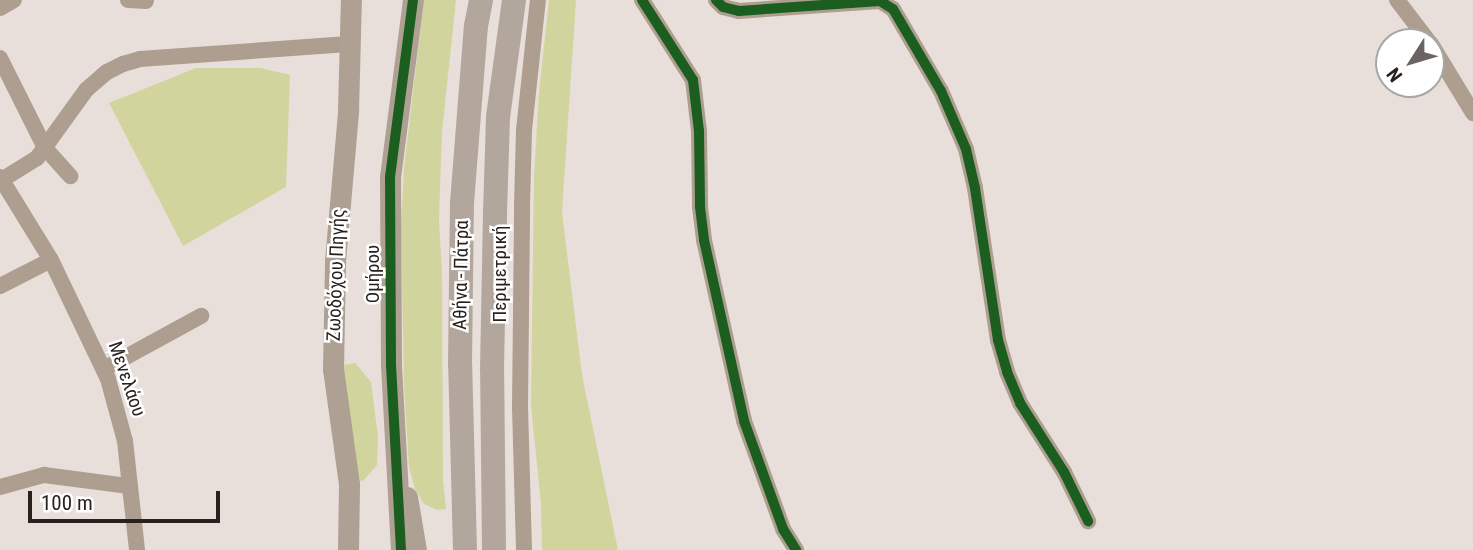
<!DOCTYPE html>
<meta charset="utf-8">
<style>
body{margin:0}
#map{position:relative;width:1473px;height:550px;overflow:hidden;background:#e9dfda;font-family:"Roboto Condensed",sans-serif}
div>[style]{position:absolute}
.green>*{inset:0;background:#d1d59d}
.minor>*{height:16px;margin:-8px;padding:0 8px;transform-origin:8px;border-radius:8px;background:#ad9e8f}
.major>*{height:21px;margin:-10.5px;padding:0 10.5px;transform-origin:10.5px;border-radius:10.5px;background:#aea093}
.highway>*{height:24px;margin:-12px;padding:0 12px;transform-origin:12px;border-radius:12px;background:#b3a79d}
.cycleway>*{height:10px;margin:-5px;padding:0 5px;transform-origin:5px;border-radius:5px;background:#1b5e20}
span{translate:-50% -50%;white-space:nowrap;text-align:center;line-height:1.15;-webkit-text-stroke:5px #fff;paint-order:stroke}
.street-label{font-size:19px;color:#28221e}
.north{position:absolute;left:1375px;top:28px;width:70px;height:70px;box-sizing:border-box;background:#fff;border:2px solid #a9a7a5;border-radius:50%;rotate:233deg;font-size:19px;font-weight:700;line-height:28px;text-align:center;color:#28221e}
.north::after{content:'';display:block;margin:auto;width:24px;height:32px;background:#6c6460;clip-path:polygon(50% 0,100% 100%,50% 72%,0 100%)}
.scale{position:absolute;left:28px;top:491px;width:192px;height:32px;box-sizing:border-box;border:4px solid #28221e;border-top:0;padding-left:9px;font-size:21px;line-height:24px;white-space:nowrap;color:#28221e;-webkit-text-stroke:5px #fff;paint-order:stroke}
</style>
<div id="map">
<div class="green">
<i style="clip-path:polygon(424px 0,456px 0,442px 132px,439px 221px,442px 272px,443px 480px,446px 509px,437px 510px,424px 504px,415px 489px,409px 467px,404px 385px,401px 228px,404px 168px)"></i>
<i style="clip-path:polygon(549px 0,576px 0,562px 212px,582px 375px,618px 550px,542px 550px,541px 504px,531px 405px,534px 175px,539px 92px)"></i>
<i style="clip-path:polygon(196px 68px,261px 68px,290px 75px,286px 187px,183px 246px,109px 103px)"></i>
<i style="clip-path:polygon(355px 363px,371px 382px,378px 437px,377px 465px,362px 482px,356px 476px,342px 391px,343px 365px)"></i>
</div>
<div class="minor">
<i style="left:128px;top:0;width:18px;rotate:3deg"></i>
<i style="left:642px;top:0;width:95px;rotate:57.5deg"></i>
<i style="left:693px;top:80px;width:51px;rotate:83.3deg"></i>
<i style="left:699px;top:131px;width:76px;rotate:89.2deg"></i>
<i style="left:700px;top:207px;width:33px;rotate:83deg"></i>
<i style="left:704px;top:240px;width:185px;rotate:77.5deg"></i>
<i style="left:744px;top:421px;width:115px;rotate:70.1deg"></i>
<i style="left:783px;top:529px;width:25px;rotate:58deg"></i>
<i style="left:716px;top:0;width:10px;rotate:45deg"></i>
<i style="left:723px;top:7px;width:16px;rotate:14deg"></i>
<i style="left:739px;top:11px;width:141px;rotate:-4.1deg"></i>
<i style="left:880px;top:1px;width:15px;rotate:32deg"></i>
<i style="left:893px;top:9px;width:95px;rotate:59.7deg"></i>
<i style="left:941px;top:91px;width:63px;rotate:66.7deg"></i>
<i style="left:966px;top:149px;width:40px;rotate:77deg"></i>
<i style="left:975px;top:188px;width:154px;rotate:81.4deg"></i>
<i style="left:998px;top:340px;width:33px;rotate:74deg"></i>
<i style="left:1007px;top:372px;width:34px;rotate:67deg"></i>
<i style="left:1020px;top:403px;width:82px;rotate:57.5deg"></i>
<i style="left:1064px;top:472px;width:55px;rotate:63.9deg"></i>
<i style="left:1397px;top:0;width:53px;rotate:52.7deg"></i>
<i style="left:0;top:8px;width:16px;rotate:-30deg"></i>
<i style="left:1431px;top:44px;width:81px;rotate:58.7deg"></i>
<i style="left:0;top:58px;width:101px;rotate:63.4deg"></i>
<i style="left:45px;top:148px;width:38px;rotate:48deg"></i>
<i style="left:0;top:177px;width:97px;rotate:58.4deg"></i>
<i style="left:51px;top:260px;width:132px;rotate:64.4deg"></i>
<i style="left:108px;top:379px;width:64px;rotate:74.7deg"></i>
<i style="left:125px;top:441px;width:110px;rotate:83.7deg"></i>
<i style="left:0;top:181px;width:44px;rotate:-31.9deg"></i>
<i style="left:37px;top:158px;width:84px;rotate:-54.2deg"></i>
<i style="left:86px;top:90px;width:28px;rotate:-41deg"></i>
<i style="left:107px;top:72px;width:18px;rotate:-27deg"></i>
<i style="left:123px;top:64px;width:18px;rotate:-16deg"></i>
<i style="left:140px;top:59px;width:212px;rotate:-4.1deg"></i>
<i style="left:0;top:286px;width:57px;rotate:-27deg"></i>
<i style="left:104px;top:369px;width:111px;rotate:-28.7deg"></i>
<i style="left:0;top:487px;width:46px;rotate:-15.3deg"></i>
<i style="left:44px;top:475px;width:86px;rotate:7.4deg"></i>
<i style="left:524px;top:550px;width:142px;rotate:-91.6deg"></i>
<i style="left:520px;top:408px;width:202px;rotate:-89.4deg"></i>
<i style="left:522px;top:206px;width:76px;rotate:-88.5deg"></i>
<i style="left:524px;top:130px;width:131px;rotate:-83.9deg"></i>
</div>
<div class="major">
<i style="left:407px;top:497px;width:54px;rotate:80.4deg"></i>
<i style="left:348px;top:550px;width:66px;rotate:-89.1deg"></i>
<i style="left:349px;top:484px;width:116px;rotate:-97.9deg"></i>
<i style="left:333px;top:369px;width:108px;rotate:-88.9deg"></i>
<i style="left:335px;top:261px;width:151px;rotate:-85deg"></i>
<i style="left:348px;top:111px;width:111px;rotate:-88.5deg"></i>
<i style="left:401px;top:550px;width:186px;rotate:-93.1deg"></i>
<i style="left:391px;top:364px;width:187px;rotate:-90.3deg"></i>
<i style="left:390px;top:177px;width:178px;rotate:-82.6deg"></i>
</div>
<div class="highway">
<i style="left:465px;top:550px;width:186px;rotate:-91.5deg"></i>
<i style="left:460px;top:364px;width:161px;rotate:-89.3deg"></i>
<i style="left:462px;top:203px;width:178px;rotate:-85.5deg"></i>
<i style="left:476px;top:26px;width:26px;rotate:-79deg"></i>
<i style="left:494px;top:550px;width:180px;rotate:-90.6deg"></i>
<i style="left:492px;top:370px;width:157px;rotate:-88.9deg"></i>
<i style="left:495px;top:213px;width:96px;rotate:-88.2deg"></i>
<i style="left:498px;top:117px;width:118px;rotate:-82.2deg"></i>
</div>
<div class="cycleway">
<i style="left:642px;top:0;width:95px;rotate:57.5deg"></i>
<i style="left:693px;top:80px;width:51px;rotate:83.3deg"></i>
<i style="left:699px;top:131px;width:76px;rotate:89.2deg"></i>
<i style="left:700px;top:207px;width:33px;rotate:83deg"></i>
<i style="left:704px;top:240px;width:185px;rotate:77.5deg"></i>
<i style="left:744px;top:421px;width:115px;rotate:70.1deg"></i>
<i style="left:783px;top:529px;width:25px;rotate:58deg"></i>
<i style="left:716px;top:0;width:10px;rotate:45deg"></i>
<i style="left:723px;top:7px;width:16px;rotate:14deg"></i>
<i style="left:739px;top:11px;width:141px;rotate:-4.1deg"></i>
<i style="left:880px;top:1px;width:15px;rotate:32deg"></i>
<i style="left:893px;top:9px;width:95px;rotate:59.7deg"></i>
<i style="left:941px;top:91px;width:63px;rotate:66.7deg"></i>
<i style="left:966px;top:149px;width:40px;rotate:77deg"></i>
<i style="left:975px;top:188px;width:154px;rotate:81.4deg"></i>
<i style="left:998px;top:340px;width:33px;rotate:74deg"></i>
<i style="left:1007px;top:372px;width:34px;rotate:67deg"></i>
<i style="left:1020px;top:403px;width:82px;rotate:57.5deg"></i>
<i style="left:1064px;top:472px;width:55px;rotate:63.9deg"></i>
<i style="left:401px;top:550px;width:186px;rotate:-93.1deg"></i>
<i style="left:391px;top:364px;width:187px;rotate:-90.3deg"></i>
<i style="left:390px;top:177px;width:178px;rotate:-82.6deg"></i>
</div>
<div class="street-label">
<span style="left:373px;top:274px;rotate:-90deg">Ομήρου</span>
<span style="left:500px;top:274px;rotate:-90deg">Περιμετρική</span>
<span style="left:336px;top:275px;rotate:-88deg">Ζωοδόχου Πηγής</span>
<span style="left:461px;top:275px;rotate:-89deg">Αθήνα - Πάτρα</span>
<span style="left:127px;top:379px;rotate:71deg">Μενελάου</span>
</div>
<div class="north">N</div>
<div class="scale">100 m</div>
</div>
